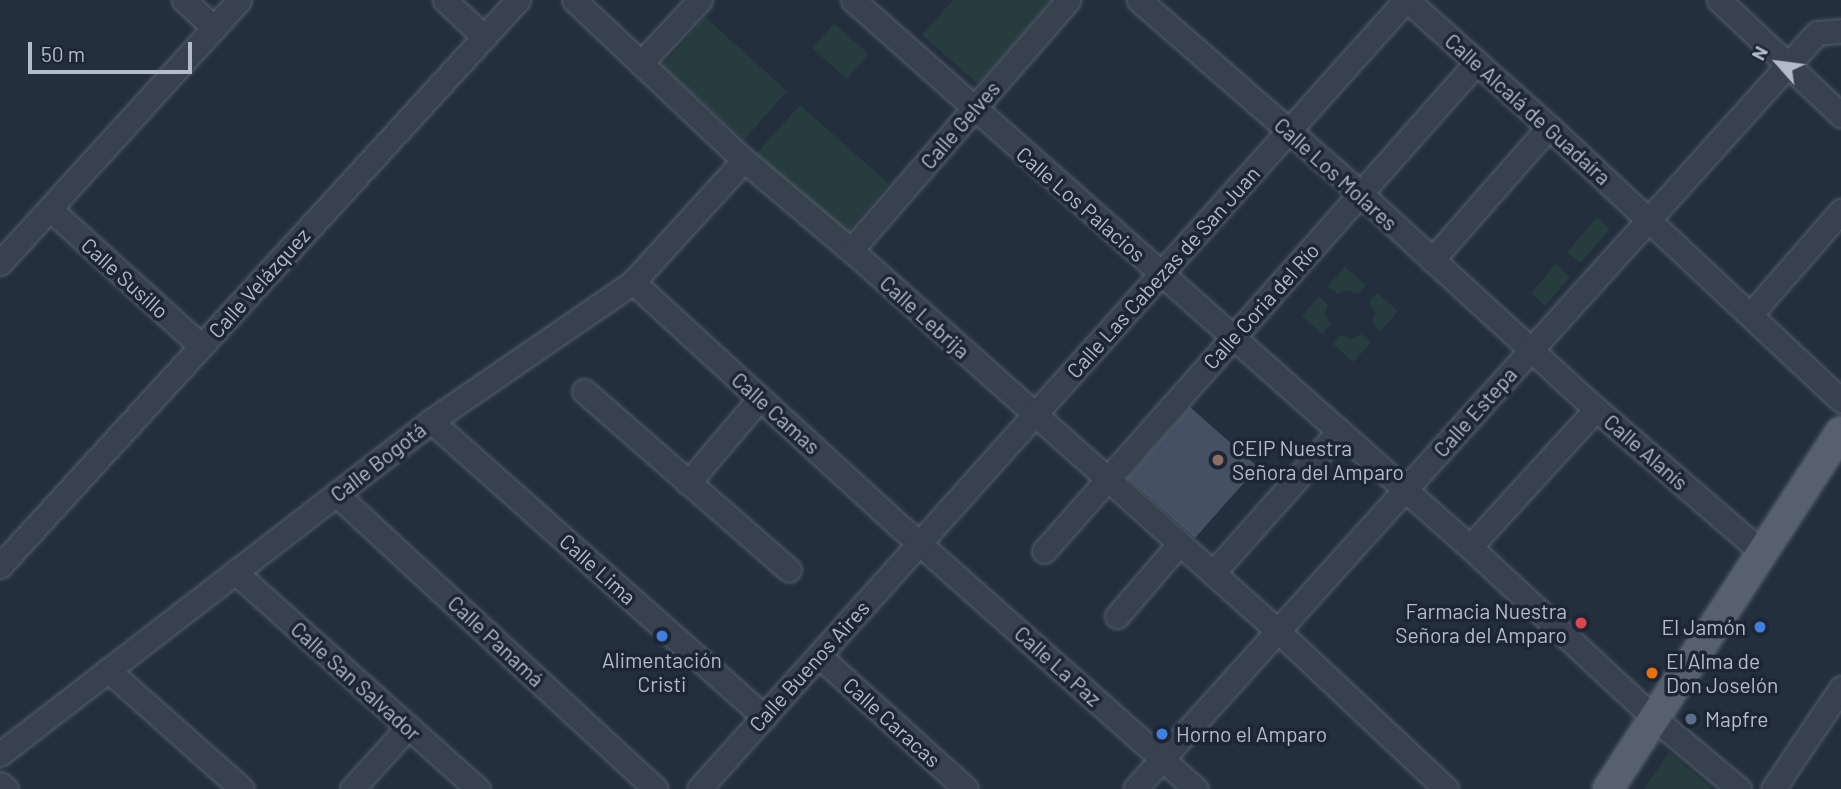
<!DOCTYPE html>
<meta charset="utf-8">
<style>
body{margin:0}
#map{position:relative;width:1841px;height:789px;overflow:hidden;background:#242f3e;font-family:Barlow,sans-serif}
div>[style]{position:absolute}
.green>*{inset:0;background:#263c3f}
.building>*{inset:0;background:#455162}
.roads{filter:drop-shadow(0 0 2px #565f6c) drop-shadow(0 0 2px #565f6c)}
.minor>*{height:23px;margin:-11.5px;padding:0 11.5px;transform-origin:11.5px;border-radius:11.5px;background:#38414e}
.major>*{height:30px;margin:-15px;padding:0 15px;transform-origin:15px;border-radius:15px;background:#56606e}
.dots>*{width:19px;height:19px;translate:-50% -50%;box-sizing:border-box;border:4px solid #1d2633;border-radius:50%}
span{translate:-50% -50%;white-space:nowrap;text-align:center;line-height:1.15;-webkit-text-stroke:7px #1d2633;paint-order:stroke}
.street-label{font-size:21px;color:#b4bcc9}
.poi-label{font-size:21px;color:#b4bcc9}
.left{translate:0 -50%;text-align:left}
.right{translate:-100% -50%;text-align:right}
.north{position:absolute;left:1743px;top:28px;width:70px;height:70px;-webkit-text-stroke:5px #1d2633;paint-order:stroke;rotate:298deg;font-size:19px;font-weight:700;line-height:28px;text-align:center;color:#b4bcc9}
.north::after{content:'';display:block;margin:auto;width:24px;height:32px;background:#b4bcc9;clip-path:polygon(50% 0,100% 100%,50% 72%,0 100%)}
.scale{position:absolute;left:28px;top:42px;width:164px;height:32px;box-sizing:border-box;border:4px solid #b4bcc9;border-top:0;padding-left:9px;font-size:21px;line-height:24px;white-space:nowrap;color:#b4bcc9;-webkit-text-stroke:5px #1d2633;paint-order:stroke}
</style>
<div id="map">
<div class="green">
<i style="clip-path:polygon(953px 0,1052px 0,978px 84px,922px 35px)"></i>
<i style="clip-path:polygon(705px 17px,787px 91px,744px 140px,662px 66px)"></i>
<i style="clip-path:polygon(834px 24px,869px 54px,847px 79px,812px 48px)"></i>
<i style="clip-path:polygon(800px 105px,889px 184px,846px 234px,756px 154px)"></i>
<i style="clip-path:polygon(1597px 217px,1610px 229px,1580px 263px,1567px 252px)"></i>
<i style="clip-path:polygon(1556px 264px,1570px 277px,1545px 306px,1531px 293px)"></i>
<i style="clip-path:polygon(1345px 267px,1366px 285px,1358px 294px,1346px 290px,1338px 294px,1328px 286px)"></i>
<i style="clip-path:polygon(1377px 293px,1398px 311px,1381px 331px,1372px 322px,1375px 313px,1369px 302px)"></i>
<i style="clip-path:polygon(1319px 296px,1328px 305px,1325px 314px,1331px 324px,1322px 334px,1302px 316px)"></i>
<i style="clip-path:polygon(1361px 334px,1371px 343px,1353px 362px,1333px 344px,1341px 335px,1352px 339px)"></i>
<i style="clip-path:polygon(1669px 752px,1712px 789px,1644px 789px)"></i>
</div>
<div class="building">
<i style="clip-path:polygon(1190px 407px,1258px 467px,1195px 538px,1127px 478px)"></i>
</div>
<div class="roads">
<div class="minor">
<i style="left:184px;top:0;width:41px;rotate:43deg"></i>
<i style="left:445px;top:0;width:54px;rotate:43.5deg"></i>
<i style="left:574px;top:0;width:233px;rotate:43.3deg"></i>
<i style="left:744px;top:160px;width:140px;rotate:40.1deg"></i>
<i style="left:851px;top:250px;width:572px;rotate:41.74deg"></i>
<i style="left:1278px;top:631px;width:231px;rotate:43.2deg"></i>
<i style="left:853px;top:0;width:825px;rotate:41.56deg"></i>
<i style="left:1470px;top:547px;width:251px;rotate:42.9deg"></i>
<i style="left:1654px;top:718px;width:111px;rotate:39.9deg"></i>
<i style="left:1139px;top:0;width:295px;rotate:41.1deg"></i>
<i style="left:1361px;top:194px;width:319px;rotate:42.5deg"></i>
<i style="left:1596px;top:409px;width:221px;rotate:40.8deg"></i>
<i style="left:1407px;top:0;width:191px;rotate:41.8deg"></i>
<i style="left:1549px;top:127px;width:400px;rotate:43.1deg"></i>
<i style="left:1719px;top:0;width:168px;rotate:43.3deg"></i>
<i style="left:641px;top:63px;width:86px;rotate:-46.9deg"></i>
<i style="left:50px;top:209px;width:204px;rotate:42.2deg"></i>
<i style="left:851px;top:250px;width:331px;rotate:-49deg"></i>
<i style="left:1432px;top:260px;width:177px;rotate:-48.7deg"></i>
<i style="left:0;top:263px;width:355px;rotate:-47.7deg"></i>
<i style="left:633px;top:282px;width:366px;rotate:42.5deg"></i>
<i style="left:903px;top:529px;width:392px;rotate:41.6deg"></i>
<i style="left:1751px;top:314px;width:137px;rotate:-48.9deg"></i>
<i style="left:584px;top:391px;width:272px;rotate:41.1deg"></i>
<i style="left:431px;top:421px;width:446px;rotate:41.6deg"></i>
<i style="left:688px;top:483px;width:111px;rotate:-49.7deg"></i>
<i style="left:336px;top:494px;width:435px;rotate:42.7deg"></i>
<i style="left:1470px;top:547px;width:187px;rotate:-47.6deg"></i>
<i style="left:1044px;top:551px;width:653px;rotate:-48.48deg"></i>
<i style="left:0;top:566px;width:767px;rotate:-47.54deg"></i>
<i style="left:235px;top:572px;width:326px;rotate:41.8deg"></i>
<i style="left:1213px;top:573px;width:190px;rotate:-48.4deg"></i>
<i style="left:1117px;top:616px;width:95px;rotate:-49.3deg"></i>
<i style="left:819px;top:656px;width:198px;rotate:42.1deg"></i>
<i style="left:108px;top:670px;width:179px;rotate:41.6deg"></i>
<i style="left:0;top:754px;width:545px;rotate:-37.69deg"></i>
<i style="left:431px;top:421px;width:245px;rotate:-34.5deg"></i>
<i style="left:633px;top:282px;width:165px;rotate:-47.7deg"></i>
<i style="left:0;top:784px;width:8px;rotate:40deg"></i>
<i style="left:352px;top:789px;width:84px;rotate:-47.9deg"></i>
<i style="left:699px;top:789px;width:1059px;rotate:-48.14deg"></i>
<i style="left:1135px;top:789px;width:1018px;rotate:-47.95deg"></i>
<i style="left:1817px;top:33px;width:24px;rotate:-5deg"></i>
<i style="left:1773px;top:789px;width:122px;rotate:-56deg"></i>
</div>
<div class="major">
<i style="left:1608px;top:789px;width:426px;rotate:-56.9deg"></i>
</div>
</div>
<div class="dots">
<i style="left:1218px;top:460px;background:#8d6e63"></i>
<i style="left:1581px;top:623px;background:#e0444e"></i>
<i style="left:1760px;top:627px;background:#3f7fe0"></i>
<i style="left:662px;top:636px;background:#3f7fe0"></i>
<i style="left:1652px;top:673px;background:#e8710a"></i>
<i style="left:1691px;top:719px;background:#5c6f8a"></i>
<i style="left:1162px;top:734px;background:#3f7fe0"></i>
</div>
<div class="street-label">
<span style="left:1528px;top:109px;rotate:42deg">Calle Alcalá de Guadaíra</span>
<span style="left:960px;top:125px;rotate:-49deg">Calle Gelves</span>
<span style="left:1336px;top:174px;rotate:42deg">Calle Los Molares</span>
<span style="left:1081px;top:204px;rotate:41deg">Calle Los Palacios</span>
<span style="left:1163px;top:272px;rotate:-48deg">Calle Las Cabezas de San Juan</span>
<span style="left:125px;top:278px;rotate:42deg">Calle Susillo</span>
<span style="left:259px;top:283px;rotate:-48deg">Calle Velázquez</span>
<span style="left:1261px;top:306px;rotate:-48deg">Calle Coria del Río</span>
<span style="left:925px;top:317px;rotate:42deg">Calle Lebrija</span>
<span style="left:1475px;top:412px;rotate:-48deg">Calle Estepa</span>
<span style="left:776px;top:413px;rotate:42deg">Calle Camas</span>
<span style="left:1646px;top:452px;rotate:41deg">Calle Alanís</span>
<span style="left:378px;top:462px;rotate:-38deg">Calle Bogotá</span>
<span style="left:598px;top:569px;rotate:42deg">Calle Lima</span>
<span style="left:496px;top:641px;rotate:43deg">Calle Panamá</span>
<span style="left:809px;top:666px;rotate:-48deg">Calle Buenos Aires</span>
<span style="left:1058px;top:666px;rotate:42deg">Calle La Paz</span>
<span style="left:356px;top:681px;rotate:42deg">Calle San Salvador</span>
<span style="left:892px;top:722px;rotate:42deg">Calle Caracas</span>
</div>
<div class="poi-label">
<span class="left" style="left:1232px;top:460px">CEIP Nuestra<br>Señora del Amparo</span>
<span class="right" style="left:1567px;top:623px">Farmacia Nuestra<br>Señora del Amparo</span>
<span class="right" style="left:1746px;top:627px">El Jamón</span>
<span style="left:662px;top:672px">Alimentación<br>Cristi</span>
<span class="left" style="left:1666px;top:673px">El Alma de<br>Don Joselón</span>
<span class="left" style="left:1705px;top:719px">Mapfre</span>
<span class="left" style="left:1176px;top:734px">Horno el Amparo</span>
</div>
<div class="north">N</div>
<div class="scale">50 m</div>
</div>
